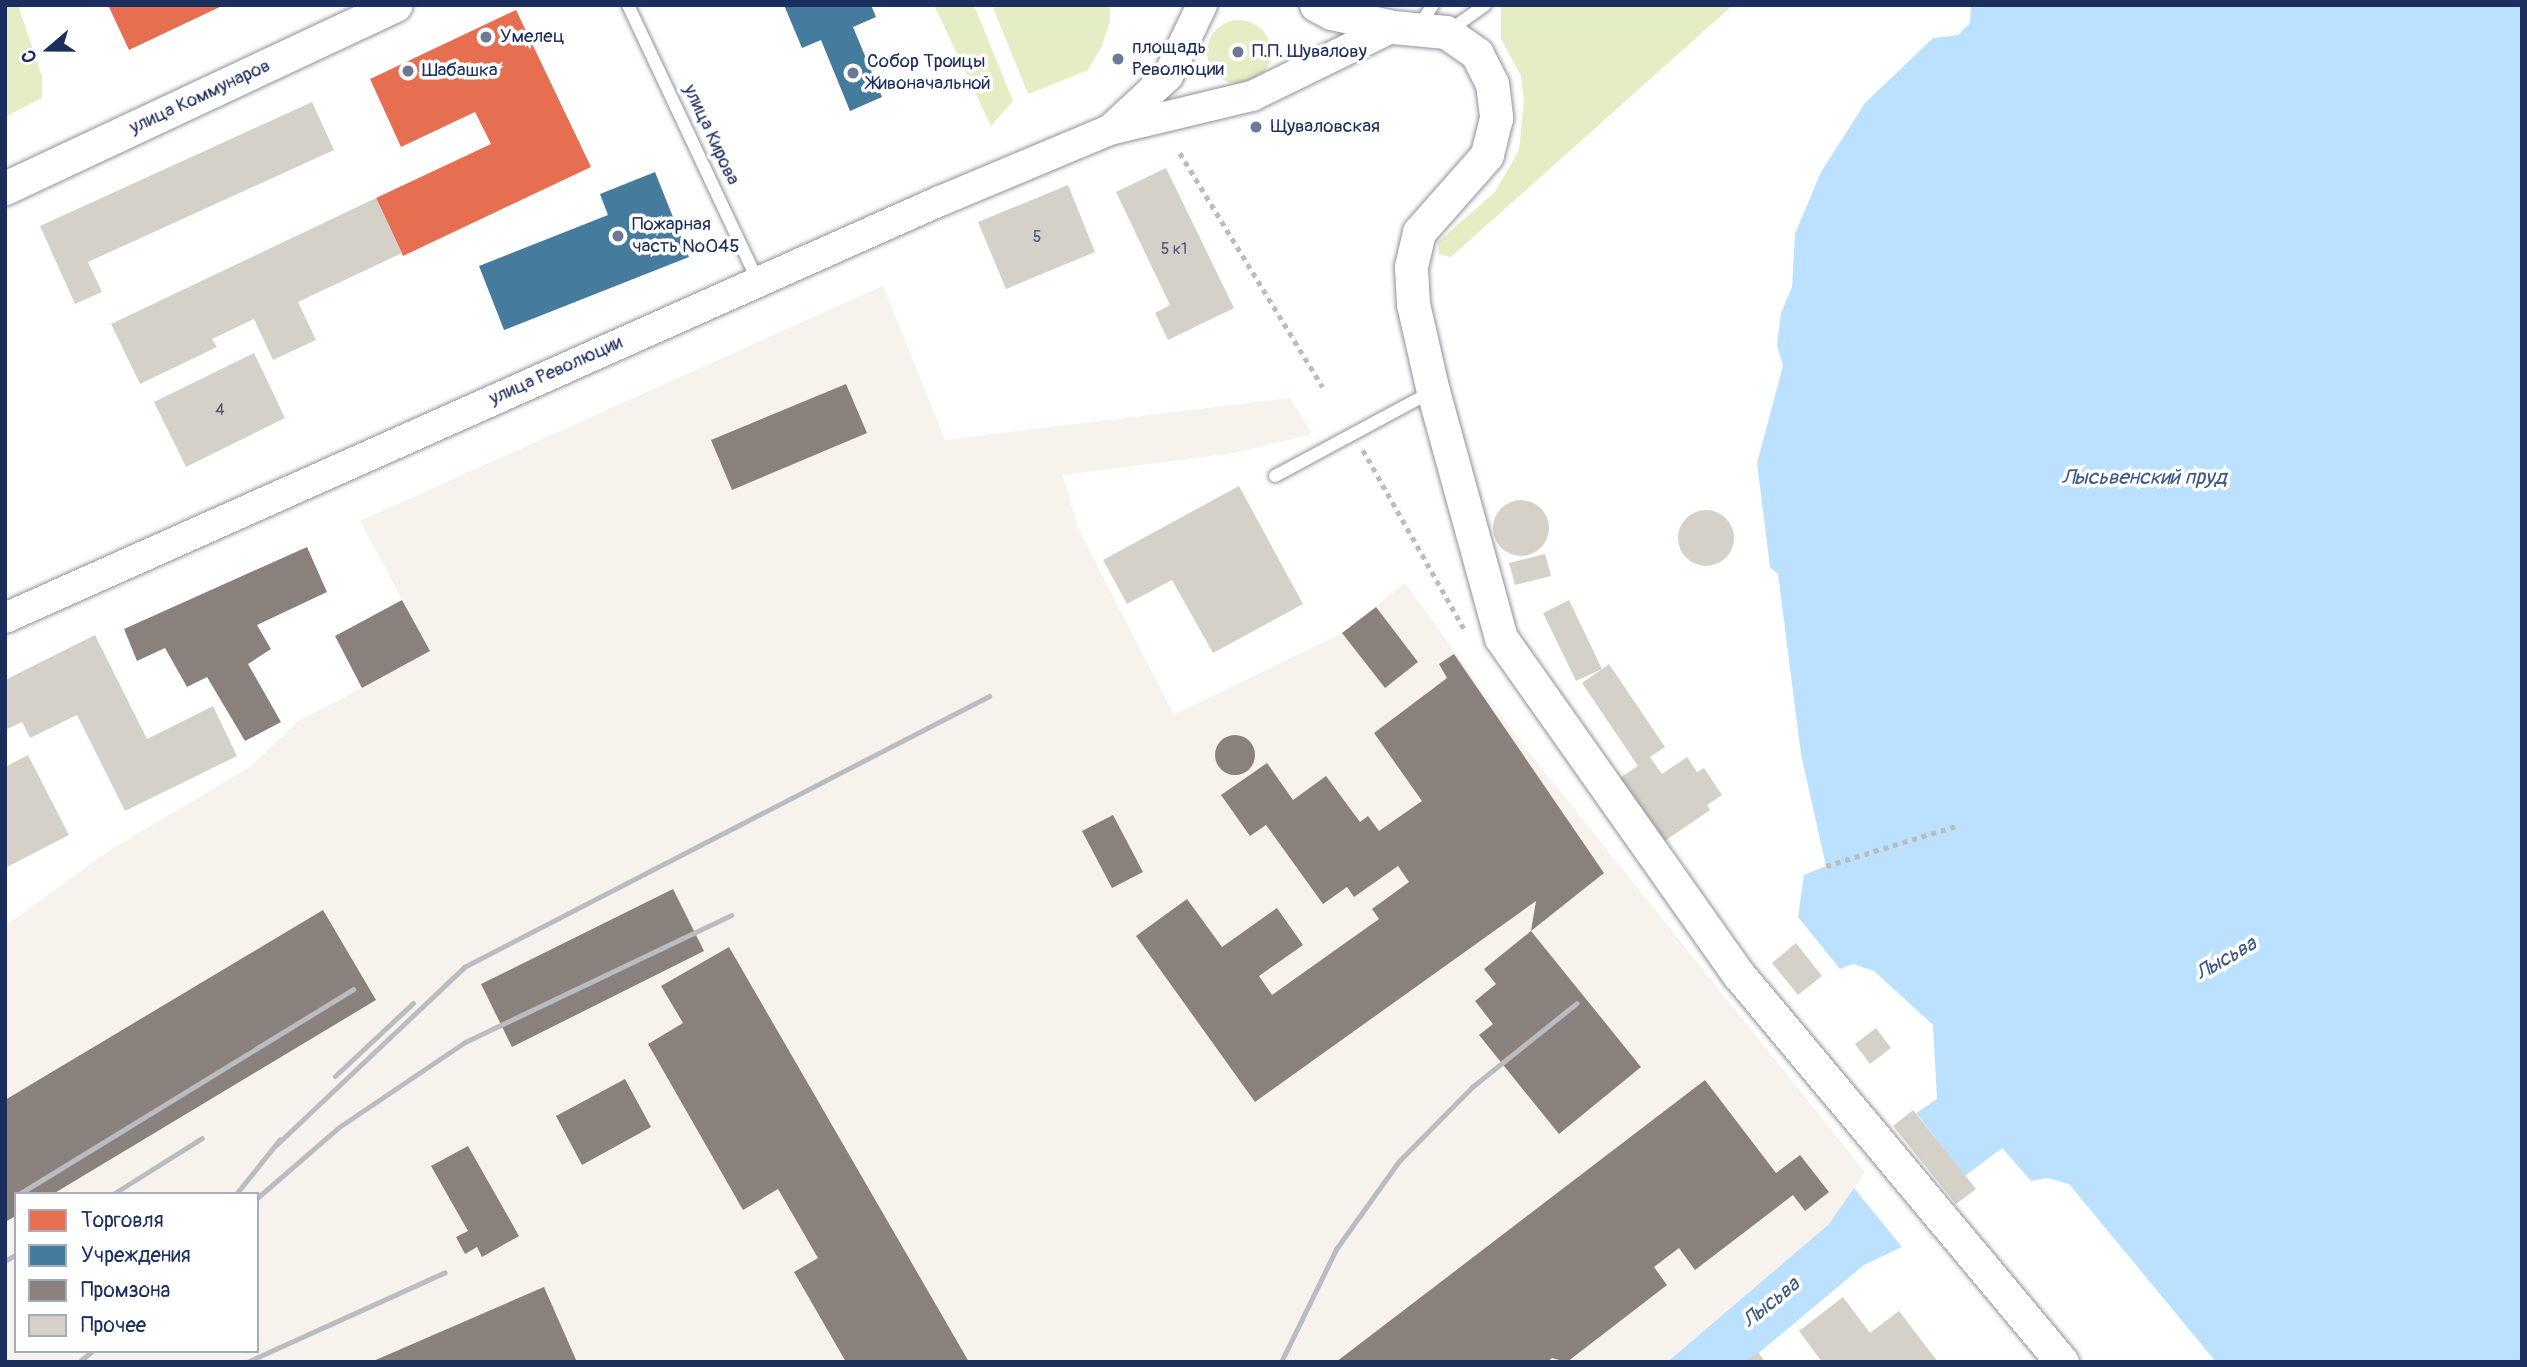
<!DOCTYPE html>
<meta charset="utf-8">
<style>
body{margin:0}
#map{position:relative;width:2527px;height:1367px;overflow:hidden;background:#fff;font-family:Pangolin,sans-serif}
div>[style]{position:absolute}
.built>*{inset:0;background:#f7f2eb}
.green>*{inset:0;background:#e5edc4}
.round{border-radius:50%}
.water>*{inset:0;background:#bce1fe}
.shops>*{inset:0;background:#e76f51}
.public>*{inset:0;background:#457b9d}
.industry>*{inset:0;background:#8a817c}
.building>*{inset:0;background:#d6d1c8}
.path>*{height:4.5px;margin-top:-2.25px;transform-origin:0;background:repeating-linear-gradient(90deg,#b9bcc1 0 5px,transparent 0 10px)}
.roads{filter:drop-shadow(0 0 2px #8e929a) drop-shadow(0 0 2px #8e929a)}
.service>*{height:12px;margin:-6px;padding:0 6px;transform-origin:6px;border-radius:6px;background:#fff}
.tertiary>*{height:30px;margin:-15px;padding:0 15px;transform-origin:15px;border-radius:15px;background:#fff}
.secondary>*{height:33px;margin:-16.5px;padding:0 16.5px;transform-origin:16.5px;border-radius:16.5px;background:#fff}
.rail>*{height:5px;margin:-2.5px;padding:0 2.5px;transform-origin:2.5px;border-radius:2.5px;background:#b9bcc1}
.dots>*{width:19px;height:19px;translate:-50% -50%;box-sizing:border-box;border:4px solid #fff;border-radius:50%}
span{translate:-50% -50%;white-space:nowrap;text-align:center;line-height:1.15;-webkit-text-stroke:7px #fff;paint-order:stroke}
.number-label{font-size:16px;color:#4a5878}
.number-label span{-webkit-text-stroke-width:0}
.poi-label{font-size:19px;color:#1b2f5e}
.left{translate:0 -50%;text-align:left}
.street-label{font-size:19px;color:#1b2f5e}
.water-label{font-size:21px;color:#3c5886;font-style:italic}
.frame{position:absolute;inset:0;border:7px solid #1b2f5e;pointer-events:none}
.legend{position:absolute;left:14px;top:1192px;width:245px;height:161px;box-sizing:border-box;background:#fff;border:2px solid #a4acbf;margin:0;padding:9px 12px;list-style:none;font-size:21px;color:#1b2f5e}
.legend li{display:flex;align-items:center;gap:14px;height:35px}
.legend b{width:35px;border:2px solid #a4acbf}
.north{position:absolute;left:14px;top:14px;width:70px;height:70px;-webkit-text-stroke:5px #fff;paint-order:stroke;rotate:250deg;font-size:19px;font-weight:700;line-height:28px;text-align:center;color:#1b2f5e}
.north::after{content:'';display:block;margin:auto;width:24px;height:32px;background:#1b2f5e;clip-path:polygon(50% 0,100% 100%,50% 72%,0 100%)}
</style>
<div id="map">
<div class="built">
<i style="clip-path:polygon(evenodd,883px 286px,945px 440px,1290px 398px,1312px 434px,1234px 453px,1063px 475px,1078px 529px,1174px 715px,1342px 633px,1405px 583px,1514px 734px,1865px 1172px,1829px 1224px,1666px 1362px,5px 1362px,5px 926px,110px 850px,250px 767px,297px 722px,430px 652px,360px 521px,883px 286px,16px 1194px,257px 1194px,257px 1351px,16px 1351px,16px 1194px)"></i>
</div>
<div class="green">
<i style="clip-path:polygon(5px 5px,18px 5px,42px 76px,42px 98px,5px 117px)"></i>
<i style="clip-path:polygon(934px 5px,974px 5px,1013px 101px,991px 126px)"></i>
<i style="clip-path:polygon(992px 5px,1110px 5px,1110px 21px,1102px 46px,1088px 70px,1028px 94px)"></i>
<i style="clip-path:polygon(1501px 5px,1733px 5px,1451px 257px,1439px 254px,1438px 242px,1495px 192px,1519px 150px,1524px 100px,1521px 76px,1501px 39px)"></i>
<i class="round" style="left:1207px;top:20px;width:64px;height:64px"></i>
</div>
<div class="water">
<i style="clip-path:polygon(1971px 5px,2522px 5px,2522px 1362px,2216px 1362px,2069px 1184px,2047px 1178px,2031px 1181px,2002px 1148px,1965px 1176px,1916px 1113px,1937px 1099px,1933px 1025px,1874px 971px,1853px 964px,1840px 969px,1798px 917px,1804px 875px,1826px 866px,1801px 754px,1778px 574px,1770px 567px,1757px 463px,1783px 366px,1777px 345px,1781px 313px,1792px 287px,1795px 234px,1821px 172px,1865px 103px,1933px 38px,1958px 35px,1970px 23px)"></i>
<i style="clip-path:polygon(1854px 1188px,1902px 1247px,1864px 1265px,1748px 1362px,1667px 1362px,1829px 1224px)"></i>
</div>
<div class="shops">
<i style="clip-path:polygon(108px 5px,224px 5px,129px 50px)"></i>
<i style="clip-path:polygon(516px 10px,591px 167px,403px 256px,376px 198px,491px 144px,475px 112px,401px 147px,370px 79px)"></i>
</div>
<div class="public">
<i style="clip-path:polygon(784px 5px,871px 5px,876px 17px,853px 27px,882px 97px,850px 111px,821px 40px,802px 48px)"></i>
<i style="clip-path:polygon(655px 172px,689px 257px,504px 330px,479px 266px,608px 215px,600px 194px)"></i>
</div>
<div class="industry">
<i style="clip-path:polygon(846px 384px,867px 433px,732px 490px,711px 440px)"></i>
<i style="clip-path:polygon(307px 547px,327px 592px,257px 625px,271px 649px,248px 664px,281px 722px,245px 741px,207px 677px,187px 687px,165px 648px,137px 661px,124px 629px)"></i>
<i style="clip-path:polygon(402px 600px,430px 651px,362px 688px,335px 636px)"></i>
<i style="clip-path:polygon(1376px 607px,1418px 662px,1385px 688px,1342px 633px)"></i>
<i style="clip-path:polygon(1454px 654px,1604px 873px,1531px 931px,1536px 901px,1255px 1102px,1136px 936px,1187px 899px,1222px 947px,1277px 908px,1303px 945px,1259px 976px,1272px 995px,1379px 919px,1372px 909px,1409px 882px,1398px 866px,1354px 897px,1347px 887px,1323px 904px,1266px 825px,1250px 836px,1221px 795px,1267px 763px,1293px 800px,1326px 776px,1360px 822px,1368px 816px,1379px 831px,1422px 801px,1374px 733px,1447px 678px,1439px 664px)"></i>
<i class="round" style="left:1215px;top:735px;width:40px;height:40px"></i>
<i style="clip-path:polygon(1113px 815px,1143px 872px,1112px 888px,1082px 831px)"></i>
<i style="clip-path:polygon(673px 889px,704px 951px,512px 1047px,481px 984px)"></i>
<i style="clip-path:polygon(323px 910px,376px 1000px,53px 1194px,16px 1194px,16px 1216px,5px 1222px,5px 1100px)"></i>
<i style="clip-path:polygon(1531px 931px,1641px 1067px,1559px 1134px,1479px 1035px,1493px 1024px,1475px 1001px,1496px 984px,1484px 969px)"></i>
<i style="clip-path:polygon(729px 947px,969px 1362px,846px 1362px,794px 1272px,818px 1258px,778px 1189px,743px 1210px,648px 1044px,683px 1023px,661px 986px)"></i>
<i style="clip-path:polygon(625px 1079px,651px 1127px,582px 1165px,556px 1116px)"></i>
<i style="clip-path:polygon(1705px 1080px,1776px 1173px,1800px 1155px,1829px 1192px,1805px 1211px,1793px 1195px,1695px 1270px,1679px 1248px,1654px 1267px,1667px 1285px,1567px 1362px,1552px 1358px,1547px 1362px,1336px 1362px)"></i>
<i style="clip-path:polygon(468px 1146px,519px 1236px,482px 1257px,477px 1247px,465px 1254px,456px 1237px,468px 1231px,431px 1166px)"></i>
<i style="clip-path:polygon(544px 1287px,577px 1362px,371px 1362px)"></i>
</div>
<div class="building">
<i style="clip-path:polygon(312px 102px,334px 150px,88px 262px,102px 292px,75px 304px,40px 226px)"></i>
<i style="clip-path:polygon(1166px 168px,1234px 308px,1168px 340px,1155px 313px,1170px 305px,1116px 192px)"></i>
<i style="clip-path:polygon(1068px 185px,1095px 252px,1006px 289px,978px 222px)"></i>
<i style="clip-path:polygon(376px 198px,402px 253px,298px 302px,316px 340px,273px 360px,254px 319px,212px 339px,217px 347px,140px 384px,111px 324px)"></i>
<i style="clip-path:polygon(254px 353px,285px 418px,186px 467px,154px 402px)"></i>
<i style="clip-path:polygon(1239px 486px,1303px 604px,1213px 653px,1172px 580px,1127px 604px,1103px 560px)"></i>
<i class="round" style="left:1493px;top:500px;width:56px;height:56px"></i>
<i class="round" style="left:1678px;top:510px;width:56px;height:56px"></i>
<i style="clip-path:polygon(1545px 554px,1551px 576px,1515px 585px,1509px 563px)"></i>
<i style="clip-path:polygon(1569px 600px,1602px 669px,1609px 664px,1665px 747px,1650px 757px,1662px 774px,1687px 757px,1697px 772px,1704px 768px,1722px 795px,1707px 805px,1710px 810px,1659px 845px,1615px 781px,1638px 766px,1582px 683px,1602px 669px,1576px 681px,1543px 613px)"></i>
<i style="clip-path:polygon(95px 635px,147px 739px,213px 706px,237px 756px,125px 811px,77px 715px,30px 738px,22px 722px,5px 730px,5px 680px)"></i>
<i style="clip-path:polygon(28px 755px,69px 835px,5px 868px,5px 767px)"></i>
<i style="clip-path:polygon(1796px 943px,1822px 976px,1798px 995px,1772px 963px)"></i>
<i style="clip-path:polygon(1876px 1028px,1891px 1048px,1870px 1064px,1855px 1044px)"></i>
<i style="clip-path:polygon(1913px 1110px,1976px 1189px,1956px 1204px,1893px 1126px)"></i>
<i style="clip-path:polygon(1843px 1297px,1870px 1333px,1899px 1311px,1938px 1362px,1822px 1362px,1799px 1331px)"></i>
<i style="clip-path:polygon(1758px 1352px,1765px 1362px,1745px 1362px)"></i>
</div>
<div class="path">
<i style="left:1180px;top:153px;width:274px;rotate:58.6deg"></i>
<i style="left:1363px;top:450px;width:209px;rotate:60.5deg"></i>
<i style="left:1826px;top:866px;width:139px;rotate:-17.1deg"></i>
</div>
<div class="roads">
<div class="service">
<i style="left:628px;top:5px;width:305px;rotate:64.8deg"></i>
<i style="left:1419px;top:25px;width:24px;rotate:-55deg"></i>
<i style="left:1450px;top:30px;width:43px;rotate:-35.5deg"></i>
<i style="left:1275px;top:476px;width:179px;rotate:-28.3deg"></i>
</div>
<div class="tertiary">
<i style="left:1113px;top:127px;width:75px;rotate:-42.8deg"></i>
<i style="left:1168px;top:76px;width:79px;rotate:-64.4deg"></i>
<i style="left:5px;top:618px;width:1024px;rotate:-24.04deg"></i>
<i style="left:940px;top:201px;width:184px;rotate:-22.7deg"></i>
<i style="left:1110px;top:130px;width:146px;rotate:-13.5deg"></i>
<i style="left:1252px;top:96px;width:157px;rotate:-26.1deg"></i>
</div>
<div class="secondary">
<i style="left:1316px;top:5px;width:17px;rotate:28deg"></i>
<i style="left:1331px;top:13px;width:64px;rotate:12.7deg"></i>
<i style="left:1393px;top:27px;width:53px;rotate:5.4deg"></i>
<i style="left:1446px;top:32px;width:38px;rotate:35deg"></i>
<i style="left:1477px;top:54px;width:33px;rotate:63deg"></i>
<i style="left:1492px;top:83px;width:35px;rotate:83deg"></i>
<i style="left:1496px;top:118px;width:38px;rotate:104deg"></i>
<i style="left:1487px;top:155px;width:103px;rotate:131.4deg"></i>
<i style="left:1419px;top:232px;width:36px;rotate:103deg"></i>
<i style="left:1411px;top:267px;width:37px;rotate:87deg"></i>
<i style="left:1413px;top:304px;width:89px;rotate:77.1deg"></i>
<i style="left:1433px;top:391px;width:256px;rotate:74.6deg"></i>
<i style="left:1501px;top:638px;width:413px;rotate:54.8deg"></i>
<i style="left:1739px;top:975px;width:504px;rotate:50.15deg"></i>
<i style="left:5px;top:188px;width:431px;rotate:-25.1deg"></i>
</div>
</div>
<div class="rail">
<i style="left:335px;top:1076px;width:107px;rotate:-43.1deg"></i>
<i style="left:275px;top:1146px;width:260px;rotate:-43.4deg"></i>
<i style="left:464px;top:967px;width:591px;rotate:-27.3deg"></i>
<i style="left:19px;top:1194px;width:392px;rotate:-31.5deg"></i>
<i style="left:113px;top:1194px;width:105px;rotate:-32.2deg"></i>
<i style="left:236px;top:1194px;width:70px;rotate:-51.3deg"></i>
<i style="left:257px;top:1198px;width:108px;rotate:-40.9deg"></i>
<i style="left:339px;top:1127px;width:152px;rotate:-34deg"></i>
<i style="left:465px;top:1042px;width:295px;rotate:-25.5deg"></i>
<i style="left:5px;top:1261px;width:13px;rotate:-32deg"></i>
<i style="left:79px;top:1362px;width:17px;rotate:-40deg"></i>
<i style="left:247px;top:1362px;width:217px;rotate:-24.4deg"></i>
<i style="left:1281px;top:1362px;width:126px;rotate:-64deg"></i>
<i style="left:1336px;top:1249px;width:108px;rotate:-54.4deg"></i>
<i style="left:1399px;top:1161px;width:104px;rotate:-45.4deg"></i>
<i style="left:1472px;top:1087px;width:134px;rotate:-38.7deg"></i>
</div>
<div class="dots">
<i style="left:486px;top:37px;background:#6b7896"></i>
<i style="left:1238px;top:52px;background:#6b7896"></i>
<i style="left:1118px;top:59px;background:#6b7896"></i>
<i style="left:408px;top:71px;background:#6b7896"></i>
<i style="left:853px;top:73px;background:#6b7896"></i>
<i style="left:1256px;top:127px;background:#6b7896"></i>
<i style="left:618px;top:236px;background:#6b7896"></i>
</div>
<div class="number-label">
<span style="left:1037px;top:237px">5</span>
<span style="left:1174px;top:249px">5 к1</span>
<span style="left:220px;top:410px">4</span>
</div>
<div class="poi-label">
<span class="left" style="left:500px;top:37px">Умелец</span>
<span class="left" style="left:1132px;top:59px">площадь<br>Революции</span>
<span class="left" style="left:1252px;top:52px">П.П. Шувалову</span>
<span class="left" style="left:867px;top:73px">Собор Троицы<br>Живоначальной</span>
<span class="left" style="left:422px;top:71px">Шабашка</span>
<span class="left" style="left:1270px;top:127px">Щуваловская</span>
<span class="left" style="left:632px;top:236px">Пожарная<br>часть №045</span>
</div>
<div class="street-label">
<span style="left:200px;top:97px;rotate:-25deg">улица Коммунаров</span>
<span style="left:711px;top:135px;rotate:65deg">улица Кирова</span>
<span style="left:556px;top:371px;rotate:-24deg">улица Революции</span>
</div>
<div class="water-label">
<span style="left:2144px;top:478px">Лысьвенский пруд</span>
<span style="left:2226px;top:959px;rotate:-30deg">Лысьва</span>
<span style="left:1771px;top:1303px;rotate:-39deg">Лысьва</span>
</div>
<div class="frame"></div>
<ul class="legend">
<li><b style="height:19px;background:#e76f51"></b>Торговля</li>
<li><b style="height:19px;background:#457b9d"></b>Учреждения</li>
<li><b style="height:19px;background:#8a817c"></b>Промзона</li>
<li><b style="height:19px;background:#d6d1c8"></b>Прочее</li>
</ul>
<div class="north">С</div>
</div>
